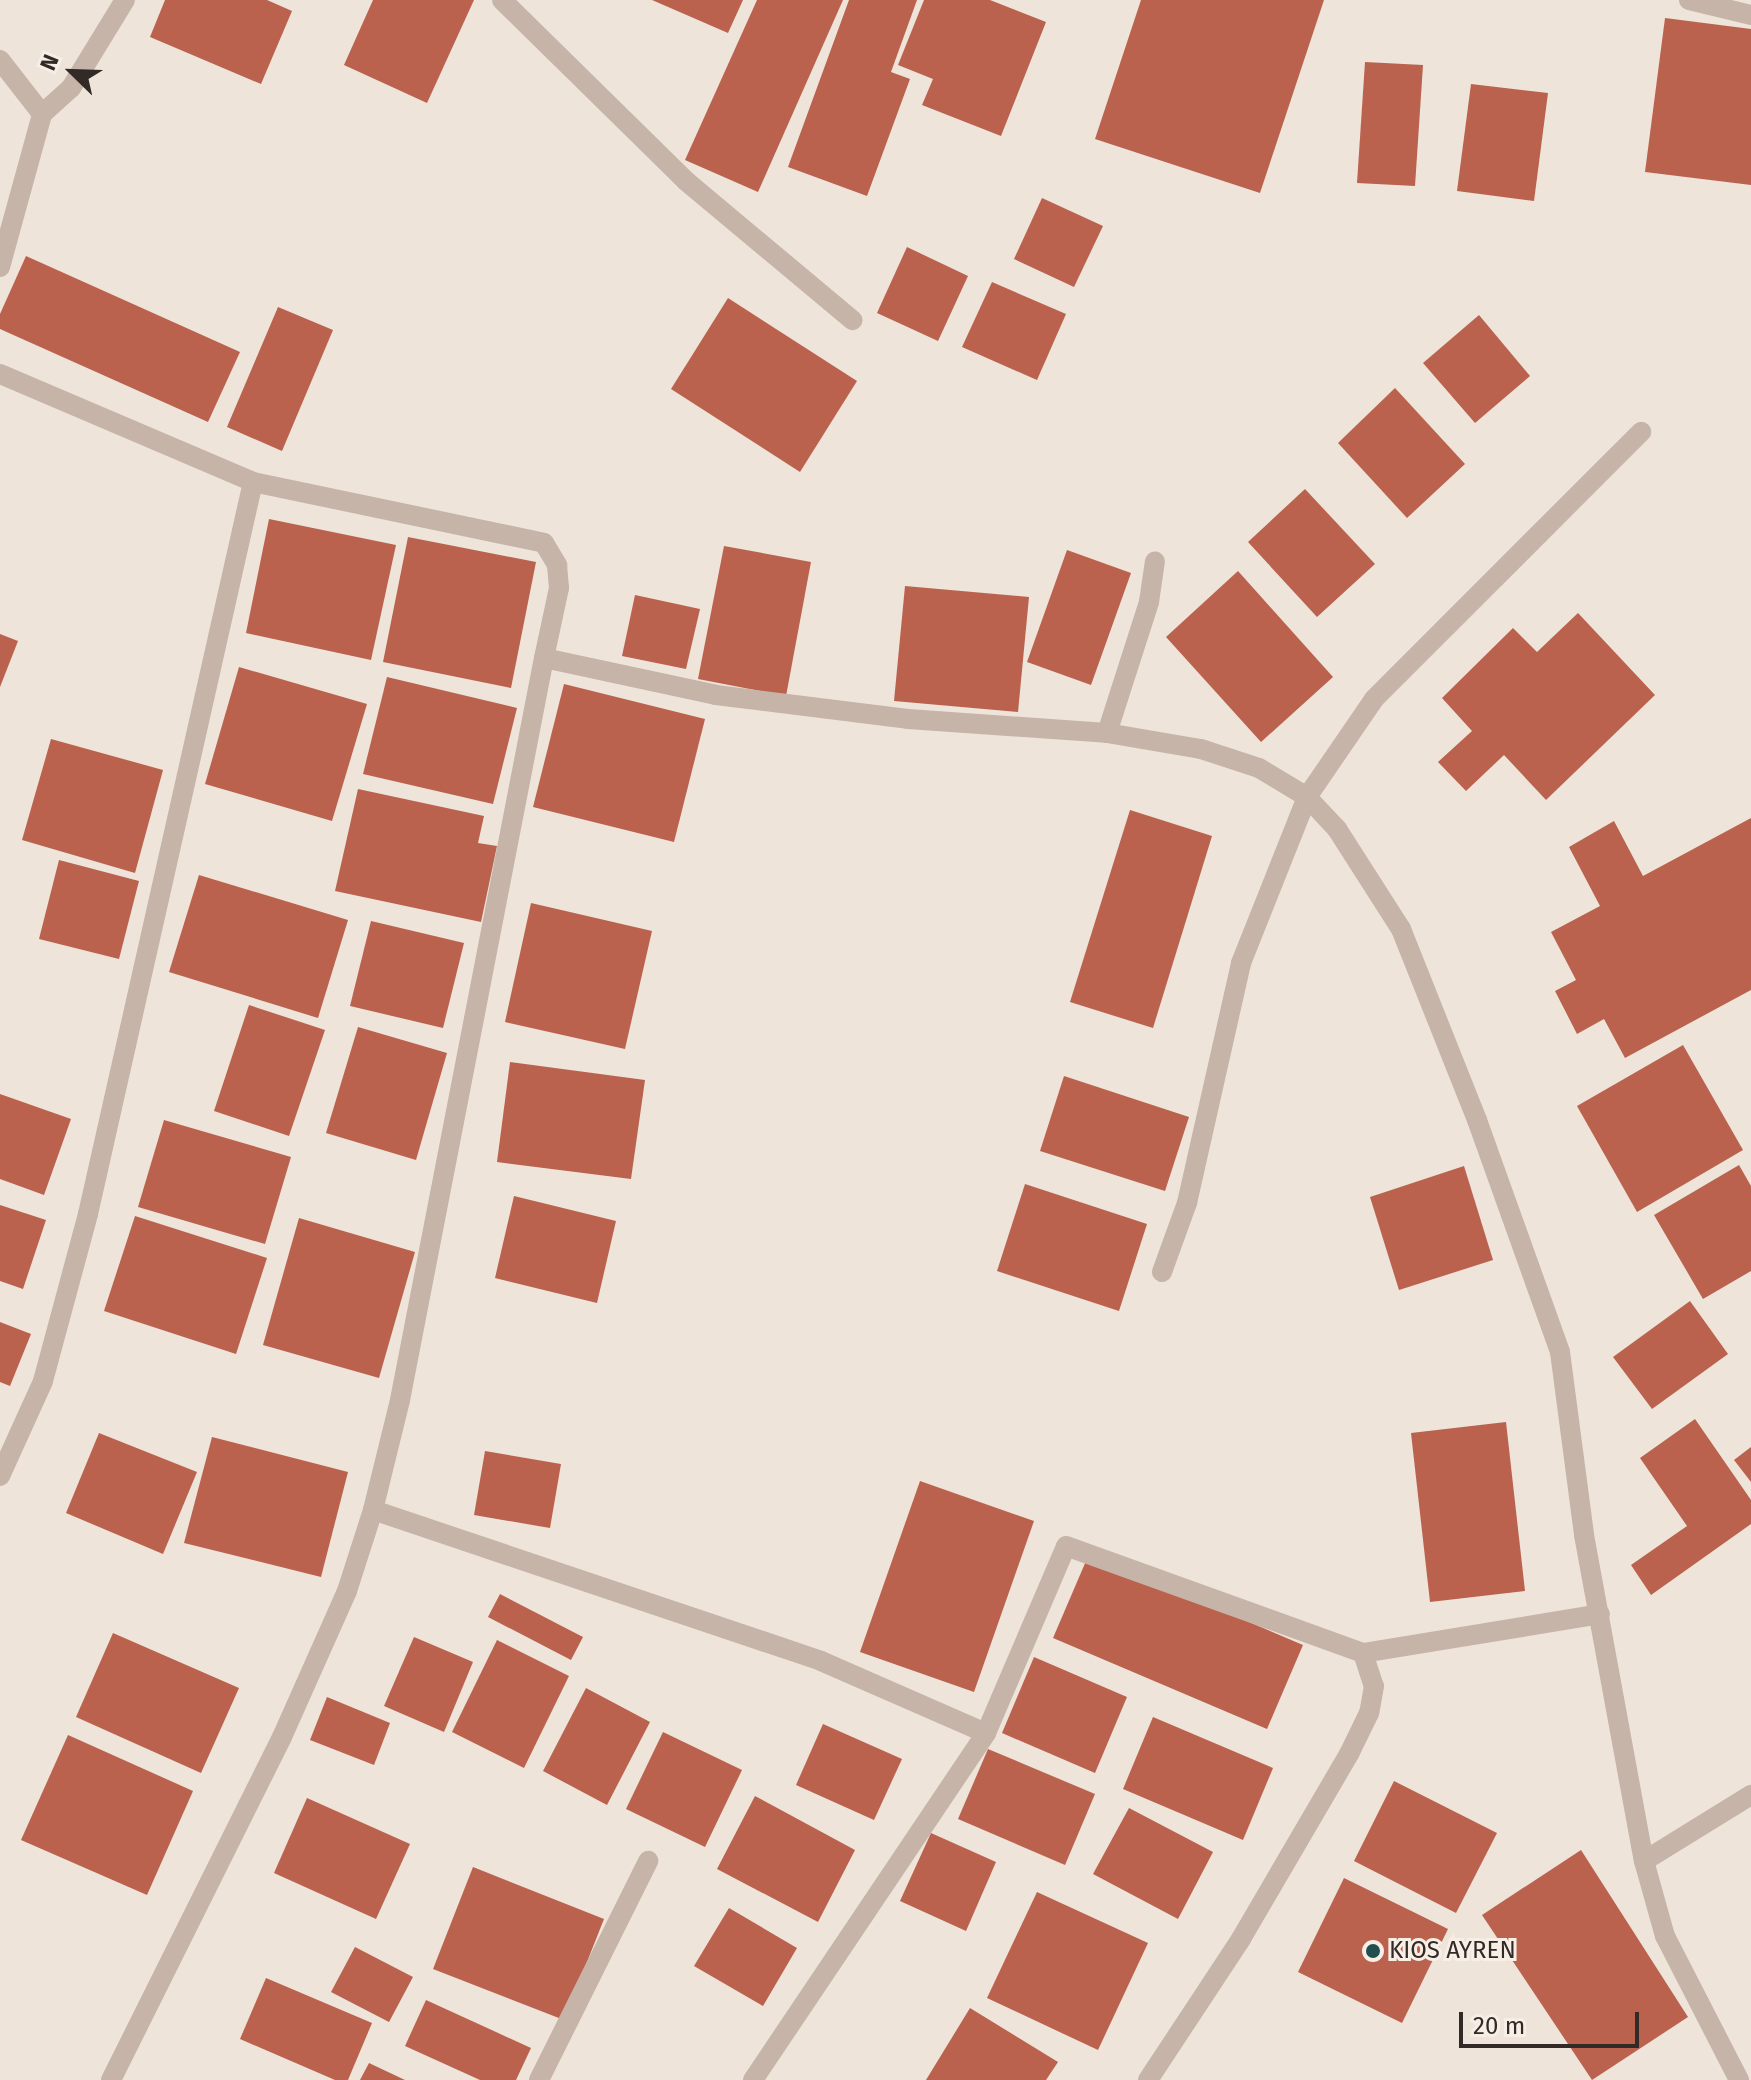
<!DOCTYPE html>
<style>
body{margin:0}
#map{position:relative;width:1751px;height:2080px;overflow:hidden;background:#eee4da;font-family:"Fira Sans",sans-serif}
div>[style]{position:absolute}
.building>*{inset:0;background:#ba624d}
.lane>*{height:20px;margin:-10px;padding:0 10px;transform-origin:10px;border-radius:10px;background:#c5b4a7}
.street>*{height:20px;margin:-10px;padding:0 10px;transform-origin:10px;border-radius:10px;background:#c5b4a7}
.dots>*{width:22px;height:22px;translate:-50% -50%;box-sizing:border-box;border:4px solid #f7eee5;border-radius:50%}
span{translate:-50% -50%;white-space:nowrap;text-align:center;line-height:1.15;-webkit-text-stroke:6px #f7eee5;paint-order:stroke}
.poi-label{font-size:24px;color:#322a27}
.left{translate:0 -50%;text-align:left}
.north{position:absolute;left:32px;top:32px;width:80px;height:80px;-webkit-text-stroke:6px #f7eee5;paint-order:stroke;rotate:293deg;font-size:22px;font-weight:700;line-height:32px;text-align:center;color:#322a27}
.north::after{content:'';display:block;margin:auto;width:28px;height:36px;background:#322a27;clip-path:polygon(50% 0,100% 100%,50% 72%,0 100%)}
.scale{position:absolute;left:1459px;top:2012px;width:180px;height:36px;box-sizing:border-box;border:4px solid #322a27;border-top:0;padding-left:10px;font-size:24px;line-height:28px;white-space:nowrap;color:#322a27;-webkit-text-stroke:6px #f7eee5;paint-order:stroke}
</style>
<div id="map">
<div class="building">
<i style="clip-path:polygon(165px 0,267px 0,292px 11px,261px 84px,150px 37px)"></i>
<i style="clip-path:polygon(373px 0,474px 0,427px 103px,344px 65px)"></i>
<i style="clip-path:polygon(652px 0,743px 0,728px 33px)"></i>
<i style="clip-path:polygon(757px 0,843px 0,758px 192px,685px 160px)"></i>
<i style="clip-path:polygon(849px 0,917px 0,891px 72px,910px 79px,867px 196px,788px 167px)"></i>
<i style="clip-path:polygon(924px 0,990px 0,1046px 22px,1001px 136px,922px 105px,933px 79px,898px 65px)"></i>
<i style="clip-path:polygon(1141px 0,1324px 0,1260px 193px,1095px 139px)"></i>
<i style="clip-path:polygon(1665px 18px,1751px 29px,1751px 185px,1645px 172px)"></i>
<i style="clip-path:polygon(1365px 62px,1423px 65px,1415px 186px,1357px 183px)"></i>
<i style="clip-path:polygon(1471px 84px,1548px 93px,1534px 201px,1457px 191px)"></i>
<i style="clip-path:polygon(1042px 198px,1103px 226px,1074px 287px,1014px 259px)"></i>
<i style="clip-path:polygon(907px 247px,968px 276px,938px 341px,877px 313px)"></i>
<i style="clip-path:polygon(26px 256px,240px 352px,208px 422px,0 329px,0 314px)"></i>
<i style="clip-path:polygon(992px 282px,1066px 314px,1037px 380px,962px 347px)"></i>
<i style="clip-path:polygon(728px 298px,857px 381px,800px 472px,671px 389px)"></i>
<i style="clip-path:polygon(278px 307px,333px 330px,282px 451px,227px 427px)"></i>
<i style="clip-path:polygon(1479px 315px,1530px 376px,1475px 423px,1423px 363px)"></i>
<i style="clip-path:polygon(1395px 388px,1465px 464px,1407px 518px,1338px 443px)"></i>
<i style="clip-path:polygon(1305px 489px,1375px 564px,1317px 617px,1248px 542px)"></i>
<i style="clip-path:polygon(269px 519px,396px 545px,371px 660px,246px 633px)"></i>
<i style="clip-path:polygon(408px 537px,536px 562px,511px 688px,383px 662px)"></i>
<i style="clip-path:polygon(724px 546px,811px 562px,786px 696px,698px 679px)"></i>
<i style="clip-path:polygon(1067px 550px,1131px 573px,1091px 685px,1027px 662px)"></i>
<i style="clip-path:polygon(1238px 571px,1333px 677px,1261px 742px,1166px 637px)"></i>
<i style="clip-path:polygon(905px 586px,1029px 597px,1018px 712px,894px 701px)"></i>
<i style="clip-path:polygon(635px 595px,700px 609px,686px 669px,622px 656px)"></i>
<i style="clip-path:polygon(1578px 613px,1655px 695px,1546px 800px,1504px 755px,1466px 791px,1438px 762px,1472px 731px,1442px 698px,1513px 628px,1537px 652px)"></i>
<i style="clip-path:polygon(0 634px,18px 641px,0 687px)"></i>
<i style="clip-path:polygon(239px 667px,367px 704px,332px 821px,205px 784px)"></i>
<i style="clip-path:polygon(387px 677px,517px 708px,493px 804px,363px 774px)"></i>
<i style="clip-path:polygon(564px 684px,705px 719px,674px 842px,533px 807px)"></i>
<i style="clip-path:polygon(51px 739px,163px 770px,135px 873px,22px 840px)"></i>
<i style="clip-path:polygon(358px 789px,484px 816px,478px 843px,497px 846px,481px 922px,335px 891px)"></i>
<i style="clip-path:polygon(1130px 810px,1212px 836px,1153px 1028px,1070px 1002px)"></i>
<i style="clip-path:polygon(1751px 818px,1751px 990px,1625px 1058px,1604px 1019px,1577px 1034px,1555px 991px,1576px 980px,1551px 932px,1600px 906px,1569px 847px,1614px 821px,1643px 876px)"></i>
<i style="clip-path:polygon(59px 860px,139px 881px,119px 959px,39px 939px)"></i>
<i style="clip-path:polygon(199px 875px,348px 920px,318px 1018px,169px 972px)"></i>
<i style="clip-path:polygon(531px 903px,652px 931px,625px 1049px,505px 1022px)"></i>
<i style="clip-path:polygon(371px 921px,464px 943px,443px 1028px,350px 1006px)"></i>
<i style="clip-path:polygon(249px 1005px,325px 1030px,289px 1136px,214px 1111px)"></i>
<i style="clip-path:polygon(358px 1027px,447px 1053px,416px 1160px,326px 1133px)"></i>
<i style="clip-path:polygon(1683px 1045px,1743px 1150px,1637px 1212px,1577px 1106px)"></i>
<i style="clip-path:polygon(510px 1062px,645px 1080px,631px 1179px,497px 1162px)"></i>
<i style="clip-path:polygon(1064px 1076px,1189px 1117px,1165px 1191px,1040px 1151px)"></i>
<i style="clip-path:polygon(0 1094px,71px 1119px,44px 1195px,0 1179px)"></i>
<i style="clip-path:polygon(164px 1120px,291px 1157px,265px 1244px,138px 1207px)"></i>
<i style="clip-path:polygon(1739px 1165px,1751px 1186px,1751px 1271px,1703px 1299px,1654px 1215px)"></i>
<i style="clip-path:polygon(1464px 1166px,1493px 1260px,1399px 1290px,1370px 1197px)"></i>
<i style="clip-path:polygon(1025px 1184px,1147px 1224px,1119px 1311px,997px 1271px)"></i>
<i style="clip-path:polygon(514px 1196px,616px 1221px,597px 1303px,495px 1278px)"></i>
<i style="clip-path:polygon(0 1205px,46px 1220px,23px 1289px,0 1281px)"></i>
<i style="clip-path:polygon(135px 1216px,267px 1258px,236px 1354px,104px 1311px)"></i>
<i style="clip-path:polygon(299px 1218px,415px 1252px,379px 1378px,263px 1345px)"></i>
<i style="clip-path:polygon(1690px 1301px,1728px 1354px,1652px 1409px,1613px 1357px)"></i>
<i style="clip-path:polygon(0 1322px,31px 1334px,10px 1386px,0 1382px)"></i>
<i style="clip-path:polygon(1695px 1419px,1751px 1500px,1751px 1524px,1651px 1595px,1631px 1565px,1687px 1526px,1640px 1458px)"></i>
<i style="clip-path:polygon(1506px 1422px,1525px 1591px,1430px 1602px,1411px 1433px)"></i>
<i style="clip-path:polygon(99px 1433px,197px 1472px,163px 1554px,66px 1513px)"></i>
<i style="clip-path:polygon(212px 1437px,348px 1472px,321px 1577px,184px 1543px)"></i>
<i style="clip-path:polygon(1751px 1447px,1751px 1482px,1734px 1460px)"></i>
<i style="clip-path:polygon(485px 1451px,561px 1464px,550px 1528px,474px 1515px)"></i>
<i style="clip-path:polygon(920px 1481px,1034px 1521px,974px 1692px,860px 1652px)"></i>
<i style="clip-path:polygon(1089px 1554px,1303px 1645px,1267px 1729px,1053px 1638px)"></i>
<i style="clip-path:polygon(500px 1594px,583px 1637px,571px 1660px,488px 1617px)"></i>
<i style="clip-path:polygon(113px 1633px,239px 1688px,201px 1773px,76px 1717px)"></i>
<i style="clip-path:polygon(414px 1637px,473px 1662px,444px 1732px,384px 1706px)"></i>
<i style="clip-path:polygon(497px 1640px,569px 1676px,524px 1768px,452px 1732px)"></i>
<i style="clip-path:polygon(1034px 1657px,1127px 1697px,1095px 1773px,1002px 1733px)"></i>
<i style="clip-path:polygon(586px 1688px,650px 1722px,607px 1805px,543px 1771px)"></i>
<i style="clip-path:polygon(327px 1697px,390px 1723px,374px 1765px,310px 1740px)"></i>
<i style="clip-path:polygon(1153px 1717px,1273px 1768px,1243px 1840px,1123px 1789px)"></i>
<i style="clip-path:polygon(823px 1724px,902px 1759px,874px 1820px,796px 1785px)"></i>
<i style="clip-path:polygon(663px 1732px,742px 1770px,705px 1847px,626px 1809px)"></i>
<i style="clip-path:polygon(68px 1735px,193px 1791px,147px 1895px,21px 1840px)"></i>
<i style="clip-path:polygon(988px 1749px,1095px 1794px,1065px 1865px,958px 1819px)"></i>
<i style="clip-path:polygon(1394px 1781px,1497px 1833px,1456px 1913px,1354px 1861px)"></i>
<i style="clip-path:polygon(755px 1796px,855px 1850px,818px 1922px,717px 1869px)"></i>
<i style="clip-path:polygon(307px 1798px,410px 1844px,376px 1919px,274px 1873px)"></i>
<i style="clip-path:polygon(1129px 1808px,1213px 1852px,1178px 1919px,1093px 1874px)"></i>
<i style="clip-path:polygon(931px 1833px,996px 1862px,966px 1931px,900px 1901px)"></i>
<i style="clip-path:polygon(1581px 1850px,1688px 2017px,1592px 2080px,1482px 1915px)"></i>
<i style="clip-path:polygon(473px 1867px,604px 1919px,564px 2020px,433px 1969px)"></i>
<i style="clip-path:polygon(1344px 1878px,1448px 1929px,1402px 2023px,1298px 1972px)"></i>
<i style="clip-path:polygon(1037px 1892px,1148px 1943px,1098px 2050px,987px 1998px)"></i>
<i style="clip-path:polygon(729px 1908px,797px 1948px,763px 2006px,694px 1966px)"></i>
<i style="clip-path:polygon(355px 1947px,413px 1977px,389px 2022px,331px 1992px)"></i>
<i style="clip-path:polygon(266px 1978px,372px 2023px,348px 2080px,335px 2080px,240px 2039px)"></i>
<i style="clip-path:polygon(426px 2000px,531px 2048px,516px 2080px,480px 2080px,405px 2046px)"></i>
<i style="clip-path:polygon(970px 2008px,1058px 2062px,1046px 2080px,926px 2080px)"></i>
<i style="clip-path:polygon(369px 2063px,405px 2080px,360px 2080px)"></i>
</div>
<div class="lane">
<i style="left:1107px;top:733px;width:138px;rotate:-72.2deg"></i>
<i style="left:1149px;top:602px;width:41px;rotate:-81.7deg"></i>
</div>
<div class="street">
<i style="left:502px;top:0;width:258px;rotate:44.5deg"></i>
<i style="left:686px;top:181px;width:217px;rotate:39.9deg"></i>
<i style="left:1689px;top:0;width:64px;rotate:13.6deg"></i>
<i style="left:0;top:60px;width:68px;rotate:52.1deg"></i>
<i style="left:0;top:267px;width:159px;rotate:-74.6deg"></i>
<i style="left:42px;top:114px;width:39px;rotate:-42deg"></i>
<i style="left:71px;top:88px;width:103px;rotate:-58.5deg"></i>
<i style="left:0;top:374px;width:275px;rotate:23.1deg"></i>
<i style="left:253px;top:482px;width:297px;rotate:11.8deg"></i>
<i style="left:544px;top:543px;width:26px;rotate:59deg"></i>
<i style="left:557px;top:565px;width:23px;rotate:85deg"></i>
<i style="left:559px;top:588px;width:72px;rotate:102.1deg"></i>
<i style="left:544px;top:658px;width:176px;rotate:12.1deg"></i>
<i style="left:716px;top:695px;width:193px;rotate:7.1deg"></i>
<i style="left:908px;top:719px;width:199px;rotate:4deg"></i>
<i style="left:1107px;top:733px;width:95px;rotate:9.7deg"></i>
<i style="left:1201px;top:749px;width:61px;rotate:18.1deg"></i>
<i style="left:1259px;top:768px;width:56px;rotate:31.1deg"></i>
<i style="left:1307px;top:797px;width:44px;rotate:46.8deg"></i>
<i style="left:1337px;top:829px;width:119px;rotate:57.4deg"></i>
<i style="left:1401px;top:929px;width:206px;rotate:68.3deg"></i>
<i style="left:1477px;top:1120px;width:246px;rotate:70.3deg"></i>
<i style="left:1560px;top:1352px;width:185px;rotate:82.5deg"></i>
<i style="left:1584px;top:1535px;width:331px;rotate:79.6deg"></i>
<i style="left:1644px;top:1861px;width:78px;rotate:74.4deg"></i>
<i style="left:1665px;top:1936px;width:162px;rotate:62.8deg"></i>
<i style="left:1162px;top:1272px;width:73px;rotate:-70.1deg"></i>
<i style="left:1187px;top:1203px;width:246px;rotate:-77.3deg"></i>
<i style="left:1241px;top:963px;width:179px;rotate:-68.3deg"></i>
<i style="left:1307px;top:797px;width:119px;rotate:-55.6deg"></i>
<i style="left:1374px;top:699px;width:378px;rotate:-45deg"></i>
<i style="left:0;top:1476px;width:104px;rotate:-65.6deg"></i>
<i style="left:43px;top:1381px;width:173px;rotate:-74.9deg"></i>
<i style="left:88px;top:1214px;width:750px;rotate:-77.3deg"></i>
<i style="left:373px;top:1510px;width:473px;rotate:18.6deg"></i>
<i style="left:821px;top:1661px;width:180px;rotate:23.6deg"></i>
<i style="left:1363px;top:1653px;width:240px;rotate:-9.3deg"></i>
<i style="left:1644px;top:1861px;width:126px;rotate:-31.7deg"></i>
<i style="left:111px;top:2080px;width:383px;rotate:-63.5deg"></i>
<i style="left:282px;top:1737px;width:160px;rotate:-66deg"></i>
<i style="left:347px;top:1591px;width:85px;rotate:-72.2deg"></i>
<i style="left:373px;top:1510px;width:113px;rotate:-76.2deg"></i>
<i style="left:400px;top:1400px;width:756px;rotate:-79.02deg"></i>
<i style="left:539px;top:2080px;width:245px;rotate:-63.5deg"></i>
<i style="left:753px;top:2080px;width:418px;rotate:-56.1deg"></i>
<i style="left:986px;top:1733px;width:203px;rotate:-66.8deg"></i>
<i style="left:1066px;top:1546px;width:316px;rotate:19.8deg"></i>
<i style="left:1363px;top:1653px;width:35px;rotate:72deg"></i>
<i style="left:1374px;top:1686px;width:27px;rotate:100deg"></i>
<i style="left:1369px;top:1713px;width:46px;rotate:116deg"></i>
<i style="left:1349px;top:1754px;width:214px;rotate:120.3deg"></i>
<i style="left:1241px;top:1939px;width:169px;rotate:123.4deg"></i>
</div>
<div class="dots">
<i style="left:1373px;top:1951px;background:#214e4f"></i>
</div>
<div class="poi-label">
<span class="left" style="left:1389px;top:1951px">KIOS AYREN</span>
</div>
<div class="north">N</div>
<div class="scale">20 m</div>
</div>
